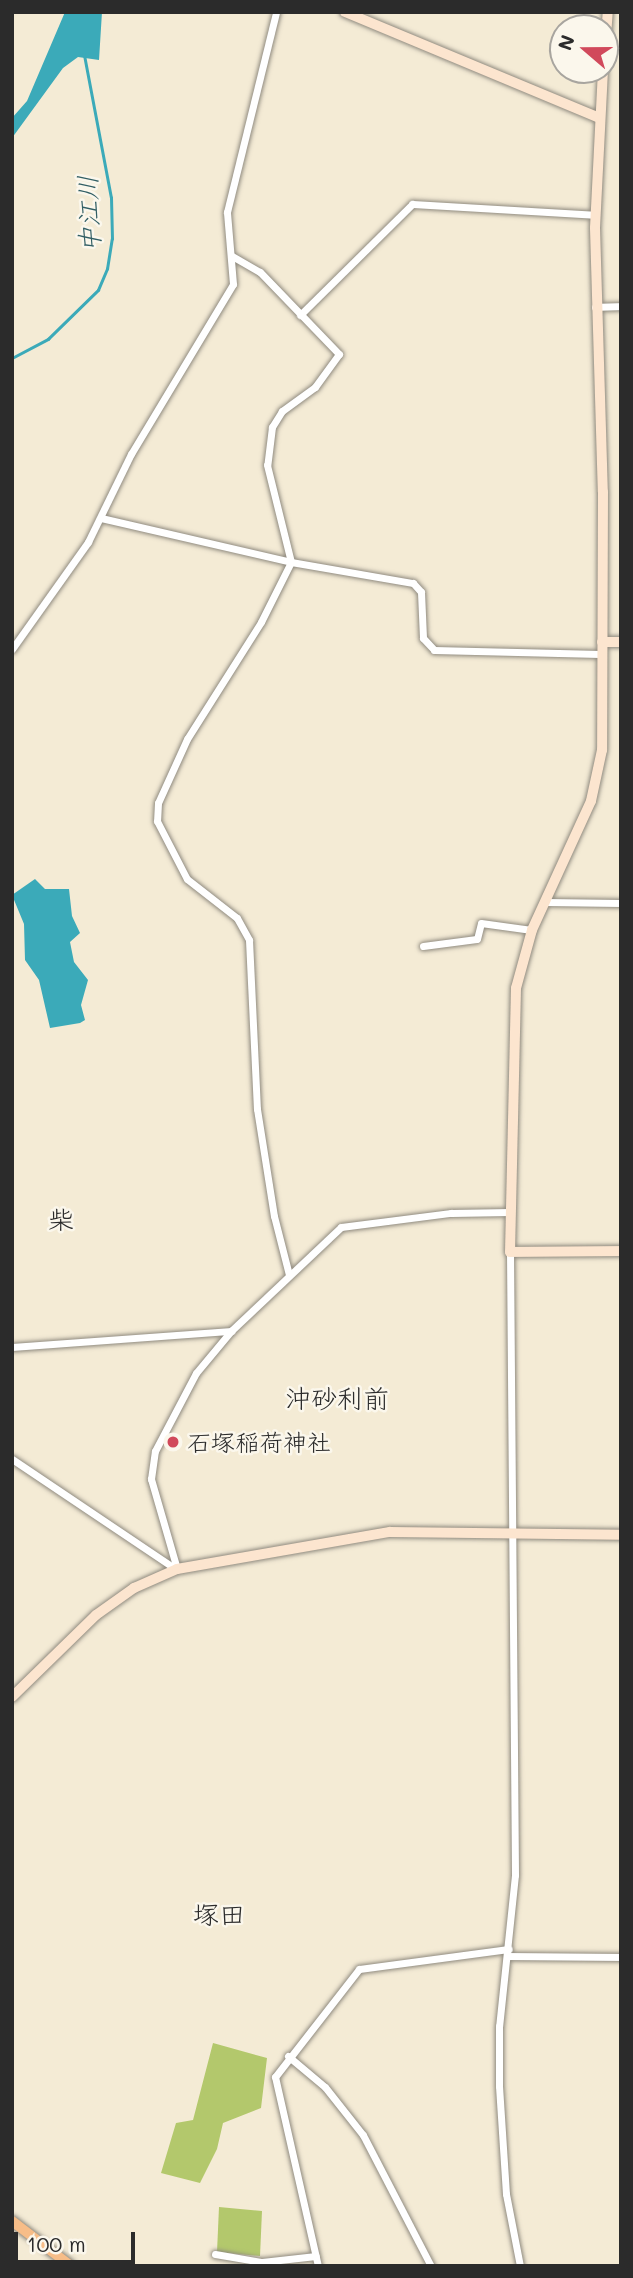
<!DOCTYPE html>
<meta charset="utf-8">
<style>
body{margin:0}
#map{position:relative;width:633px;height:2278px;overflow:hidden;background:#f4ebd5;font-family:Mali,"Klee One",sans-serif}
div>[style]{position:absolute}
.green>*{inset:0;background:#b3c86c}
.water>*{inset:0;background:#3baab9}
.stream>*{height:2.5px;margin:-1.25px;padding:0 1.25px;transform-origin:1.25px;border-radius:1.25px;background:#3baab9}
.roads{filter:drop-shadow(0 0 2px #908b80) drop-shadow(0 0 2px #908b80)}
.street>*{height:7px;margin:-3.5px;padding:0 3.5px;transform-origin:3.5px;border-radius:3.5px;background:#fff}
.secondary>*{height:10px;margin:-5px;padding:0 5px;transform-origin:5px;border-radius:5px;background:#fce5cf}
.primary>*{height:10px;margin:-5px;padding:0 5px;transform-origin:5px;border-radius:5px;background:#f7bd88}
.dots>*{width:19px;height:19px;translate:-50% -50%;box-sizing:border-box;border:4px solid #fbf7ec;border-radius:50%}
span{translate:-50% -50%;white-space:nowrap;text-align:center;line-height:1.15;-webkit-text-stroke:5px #fbf7ec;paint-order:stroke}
.poi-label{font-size:24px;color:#2b2b2b}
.left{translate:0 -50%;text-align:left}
.water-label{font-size:26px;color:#315e64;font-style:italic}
.neighbourhood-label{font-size:26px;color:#2b2b2b}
.frame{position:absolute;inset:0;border:14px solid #2b2b2b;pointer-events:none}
.north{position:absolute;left:549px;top:14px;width:70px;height:70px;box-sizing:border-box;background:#fbf7ec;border:2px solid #a8a59f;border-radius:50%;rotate:290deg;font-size:19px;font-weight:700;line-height:28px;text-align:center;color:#2b2b2b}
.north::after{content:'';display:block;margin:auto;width:24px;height:32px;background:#d1495b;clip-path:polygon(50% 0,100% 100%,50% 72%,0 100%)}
.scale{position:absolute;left:14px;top:2232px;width:121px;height:32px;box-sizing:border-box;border:4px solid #2b2b2b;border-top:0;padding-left:9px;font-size:21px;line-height:24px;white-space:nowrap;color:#2b2b2b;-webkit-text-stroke:5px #fbf7ec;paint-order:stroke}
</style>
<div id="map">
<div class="green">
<i style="clip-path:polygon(213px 2043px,267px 2058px,261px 2108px,223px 2123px,217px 2149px,200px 2183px,161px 2173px,176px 2123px,193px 2120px)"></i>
<i style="clip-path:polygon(219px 2207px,262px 2211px,260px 2256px,217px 2252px)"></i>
</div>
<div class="water">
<i style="clip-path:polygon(65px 12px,102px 12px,99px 60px,78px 57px,63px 68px,12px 138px,12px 118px,27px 101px)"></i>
<i style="clip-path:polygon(35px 879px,45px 889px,69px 889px,72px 916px,80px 933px,70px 942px,74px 962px,88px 980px,81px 1005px,85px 1020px,80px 1023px,50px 1028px,39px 980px,25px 960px,24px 924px,12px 895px)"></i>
</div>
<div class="stream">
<i style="left:12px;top:358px;width:41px;rotate:-27.8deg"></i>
<i style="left:48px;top:339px;width:70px;rotate:-44.4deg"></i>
<i style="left:98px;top:290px;width:23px;rotate:-67deg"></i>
<i style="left:107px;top:269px;width:30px;rotate:-81deg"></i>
<i style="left:112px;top:239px;width:41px;rotate:-91.4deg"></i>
<i style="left:111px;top:198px;width:146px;rotate:-100.7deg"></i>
</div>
<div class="roads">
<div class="street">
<i style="left:232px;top:256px;width:32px;rotate:30deg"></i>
<i style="left:260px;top:272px;width:114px;rotate:46.1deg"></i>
<i style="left:339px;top:354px;width:41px;rotate:126deg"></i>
<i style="left:315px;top:387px;width:41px;rotate:144deg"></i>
<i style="left:282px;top:411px;width:19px;rotate:122deg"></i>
<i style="left:272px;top:427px;width:38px;rotate:97deg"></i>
<i style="left:267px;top:465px;width:100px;rotate:76.1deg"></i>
<i style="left:291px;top:562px;width:67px;rotate:116.6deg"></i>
<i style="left:261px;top:622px;width:138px;rotate:122.3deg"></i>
<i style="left:187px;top:739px;width:70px;rotate:114.4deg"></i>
<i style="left:158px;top:803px;width:18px;rotate:93deg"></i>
<i style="left:157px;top:821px;width:65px;rotate:62.7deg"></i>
<i style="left:187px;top:879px;width:63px;rotate:38deg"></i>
<i style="left:237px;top:918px;width:25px;rotate:61deg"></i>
<i style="left:249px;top:940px;width:169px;rotate:87.3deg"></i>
<i style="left:257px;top:1109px;width:108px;rotate:81deg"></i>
<i style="left:274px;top:1216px;width:61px;rotate:75.7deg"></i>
<i style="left:595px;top:307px;width:26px;rotate:-2deg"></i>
<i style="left:300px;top:315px;width:158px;rotate:-44.7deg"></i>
<i style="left:412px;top:204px;width:183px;rotate:3.4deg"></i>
<i style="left:101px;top:518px;width:195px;rotate:13deg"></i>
<i style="left:291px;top:562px;width:124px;rotate:9.8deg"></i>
<i style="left:413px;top:583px;width:12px;rotate:48deg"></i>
<i style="left:421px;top:592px;width:46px;rotate:87.5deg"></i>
<i style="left:423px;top:638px;width:16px;rotate:47deg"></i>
<i style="left:434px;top:650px;width:166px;rotate:1.4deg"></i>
<i style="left:12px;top:649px;width:131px;rotate:-54.6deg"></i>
<i style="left:88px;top:542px;width:98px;rotate:-64deg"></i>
<i style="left:131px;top:454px;width:198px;rotate:-59deg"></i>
<i style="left:233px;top:284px;width:72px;rotate:-94.8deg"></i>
<i style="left:227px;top:212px;width:206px;rotate:-76.2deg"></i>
<i style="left:545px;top:902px;width:76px;rotate:0.8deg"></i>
<i style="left:423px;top:946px;width:54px;rotate:-7.4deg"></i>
<i style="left:477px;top:939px;width:16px;rotate:-76deg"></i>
<i style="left:481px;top:923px;width:51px;rotate:7.8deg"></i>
<i style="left:510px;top:1252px;width:623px;rotate:89.54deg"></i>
<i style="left:515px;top:1875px;width:152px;rotate:96deg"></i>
<i style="left:499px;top:2026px;width:60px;rotate:90deg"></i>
<i style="left:499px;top:2086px;width:108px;rotate:86.3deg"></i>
<i style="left:506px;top:2194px;width:73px;rotate:79deg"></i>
<i style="left:12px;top:1347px;width:220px;rotate:-4.2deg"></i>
<i style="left:12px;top:1459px;width:197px;rotate:33.9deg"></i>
<i style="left:177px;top:1569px;width:94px;rotate:-106.1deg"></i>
<i style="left:151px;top:1479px;width:28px;rotate:-82deg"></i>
<i style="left:155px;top:1451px;width:88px;rotate:-62.3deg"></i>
<i style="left:196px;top:1373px;width:55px;rotate:-50.2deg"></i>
<i style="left:231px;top:1331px;width:151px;rotate:-43.4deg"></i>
<i style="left:341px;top:1227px;width:111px;rotate:-7.3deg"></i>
<i style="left:451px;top:1213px;width:59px;rotate:-1deg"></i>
<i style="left:509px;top:1956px;width:112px;rotate:0.5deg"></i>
<i style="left:288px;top:2056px;width:48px;rotate:40deg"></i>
<i style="left:325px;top:2087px;width:61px;rotate:51.6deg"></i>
<i style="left:363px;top:2135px;width:148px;rotate:62.6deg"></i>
<i style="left:215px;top:2254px;width:48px;rotate:9.7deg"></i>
<i style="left:262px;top:2262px;width:54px;rotate:-6.3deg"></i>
<i style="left:318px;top:2266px;width:194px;rotate:-102.8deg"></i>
<i style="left:275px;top:2077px;width:137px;rotate:-52.1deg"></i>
<i style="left:359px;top:1969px;width:151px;rotate:-7.6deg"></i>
</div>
<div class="secondary">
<i style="left:345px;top:12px;width:276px;rotate:22.6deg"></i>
<i style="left:605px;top:51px;width:39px;rotate:-86deg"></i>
<i style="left:603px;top:70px;width:158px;rotate:92.9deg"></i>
<i style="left:595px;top:228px;width:264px;rotate:88.3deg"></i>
<i style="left:603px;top:492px;width:258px;rotate:90.2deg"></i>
<i style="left:602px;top:750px;width:52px;rotate:102.2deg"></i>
<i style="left:591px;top:801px;width:142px;rotate:114.6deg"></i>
<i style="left:532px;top:930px;width:60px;rotate:105.4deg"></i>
<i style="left:516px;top:988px;width:264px;rotate:91.3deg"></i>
<i style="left:510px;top:1252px;width:111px;rotate:-0.5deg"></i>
<i style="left:602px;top:642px;width:19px"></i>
<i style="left:12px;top:1697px;width:117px;rotate:-44.3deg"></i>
<i style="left:96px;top:1615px;width:47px;rotate:-35.4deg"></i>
<i style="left:134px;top:1588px;width:47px;rotate:-23.8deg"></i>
<i style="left:177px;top:1569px;width:216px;rotate:-9.9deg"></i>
<i style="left:390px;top:1532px;width:231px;rotate:0.7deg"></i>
</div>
<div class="primary">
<i style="left:12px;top:2221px;width:74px;rotate:37.3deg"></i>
</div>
</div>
<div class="dots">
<i style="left:173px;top:1442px;background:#d1495b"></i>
</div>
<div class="poi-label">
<span class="left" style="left:187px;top:1442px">石塚稲荷神社</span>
</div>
<div class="water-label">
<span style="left:89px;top:214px;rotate:-92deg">中江川</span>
</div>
<div class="neighbourhood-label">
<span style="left:61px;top:1220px">柴</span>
<span style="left:337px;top:1399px">沖砂利前</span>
<span style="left:219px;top:1915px">塚田</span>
</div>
<div class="frame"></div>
<div class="north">N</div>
<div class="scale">100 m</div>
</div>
